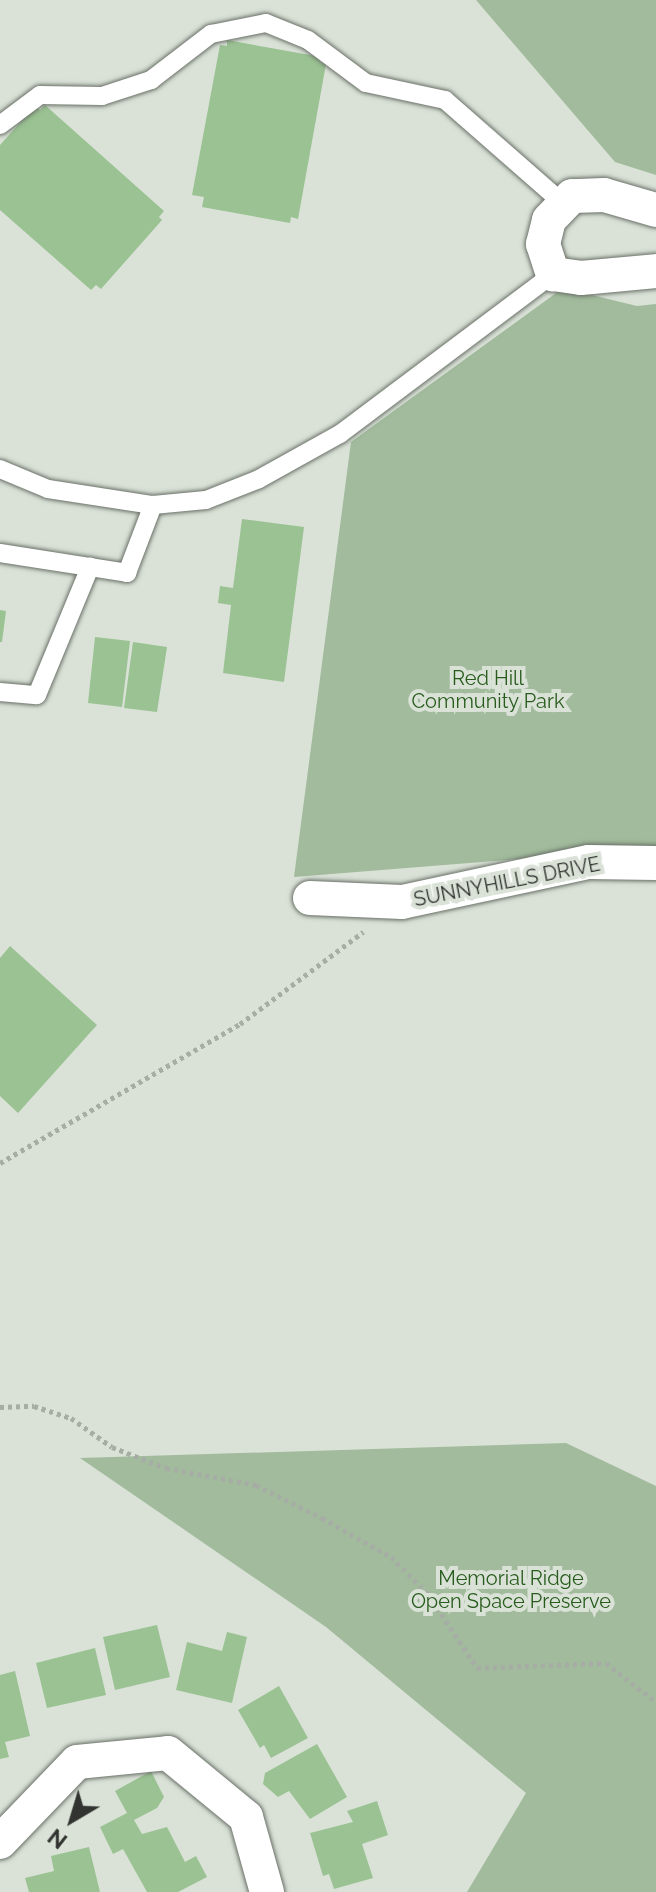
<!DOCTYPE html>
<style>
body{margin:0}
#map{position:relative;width:656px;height:1892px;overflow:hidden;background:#dae2d8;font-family:Raleway,sans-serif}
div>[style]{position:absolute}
.green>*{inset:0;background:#a1bb9c}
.building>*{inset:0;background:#9ac292}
.path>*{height:5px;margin-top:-2.5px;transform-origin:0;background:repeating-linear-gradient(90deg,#a6ada4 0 4px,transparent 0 8px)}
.roads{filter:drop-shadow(0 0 2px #6a7168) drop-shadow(0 0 2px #6a7168)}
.lane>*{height:18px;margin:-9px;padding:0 9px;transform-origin:9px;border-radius:9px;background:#fff}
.street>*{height:34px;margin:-17px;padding:0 17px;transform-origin:17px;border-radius:17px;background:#fff}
span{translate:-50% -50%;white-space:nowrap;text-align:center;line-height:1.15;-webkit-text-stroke:8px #dae2d8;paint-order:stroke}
.park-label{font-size:20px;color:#285c1d}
.street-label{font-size:20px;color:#313430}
.north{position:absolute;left:32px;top:1780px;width:80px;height:80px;-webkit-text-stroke:6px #dae2d8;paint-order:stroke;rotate:218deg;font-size:22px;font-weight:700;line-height:32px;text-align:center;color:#313430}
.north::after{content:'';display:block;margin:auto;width:28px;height:36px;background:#313430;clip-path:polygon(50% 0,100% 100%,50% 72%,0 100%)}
</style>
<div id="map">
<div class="green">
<i style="clip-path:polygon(476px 0,656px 0,656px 175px,615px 162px)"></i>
<i style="clip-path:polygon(563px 288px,637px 306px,656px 304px,656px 848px,294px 877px,351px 442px)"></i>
<i style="clip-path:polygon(566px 1443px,656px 1486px,656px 1892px,467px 1892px,526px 1793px,326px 1627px,80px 1458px)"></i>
</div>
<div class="building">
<i style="clip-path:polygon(227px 40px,321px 57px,320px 62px,326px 64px,298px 219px,291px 217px,290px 223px,202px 207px,204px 197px,192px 195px,220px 45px,227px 46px)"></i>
<i style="clip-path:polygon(45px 105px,164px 211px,159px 217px,162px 220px,101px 289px,96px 285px,91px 290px,0 210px,0 145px,35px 106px,40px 110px)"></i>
<i style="clip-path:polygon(242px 519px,304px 527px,284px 682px,223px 673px,231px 605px,218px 603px,220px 586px,233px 588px)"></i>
<i style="clip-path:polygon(0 610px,6px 611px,2px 642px,0 642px)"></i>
<i style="clip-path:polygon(95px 637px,130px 641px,122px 707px,88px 703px)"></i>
<i style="clip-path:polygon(133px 642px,167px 647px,157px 712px,124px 708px)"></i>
<i style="clip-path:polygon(10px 946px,97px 1025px,18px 1113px,0 1096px,0 958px)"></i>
<i style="clip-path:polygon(157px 1625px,170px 1677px,115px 1690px,103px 1637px)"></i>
<i style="clip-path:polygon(227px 1632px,247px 1637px,232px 1703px,176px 1690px,187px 1642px,222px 1651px)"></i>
<i style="clip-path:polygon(95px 1648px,106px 1695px,47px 1708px,36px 1663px)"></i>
<i style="clip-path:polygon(15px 1671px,30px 1736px,5px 1742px,9px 1757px,0 1759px,0 1675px)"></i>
<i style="clip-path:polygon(279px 1686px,308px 1738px,271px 1758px,264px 1745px,260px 1748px,238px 1710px)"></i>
<i style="clip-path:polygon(317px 1744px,347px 1797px,310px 1819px,289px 1791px,278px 1797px,263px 1784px,265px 1773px)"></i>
<i style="clip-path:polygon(151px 1771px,164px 1797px,157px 1808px,134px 1820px,142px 1834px,167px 1827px,185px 1862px,196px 1856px,207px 1877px,178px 1892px,147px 1892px,123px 1849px,113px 1854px,100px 1827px,127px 1813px,115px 1791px)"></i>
<i style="clip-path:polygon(377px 1801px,388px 1835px,362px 1844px,373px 1878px,334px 1889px,329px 1874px,323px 1876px,310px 1833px,353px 1822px,347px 1811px)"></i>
<i style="clip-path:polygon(89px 1847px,100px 1892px,29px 1892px,25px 1878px,54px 1871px,51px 1856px)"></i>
</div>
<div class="path">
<i style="left:0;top:1163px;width:277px;rotate:-30.1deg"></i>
<i style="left:240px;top:1024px;width:154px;rotate:-36.8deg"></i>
<i style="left:0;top:1407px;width:34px;rotate:-2deg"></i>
<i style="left:34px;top:1406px;width:39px;rotate:18deg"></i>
<i style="left:71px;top:1418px;width:50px;rotate:35.3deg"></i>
<i style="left:112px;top:1447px;width:58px;rotate:21.3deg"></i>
<i style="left:166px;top:1468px;width:92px;rotate:10.7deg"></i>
<i style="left:256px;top:1485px;width:74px;rotate:26.6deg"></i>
<i style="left:322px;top:1518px;width:79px;rotate:29.5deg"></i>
<i style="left:391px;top:1557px;width:52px;rotate:45deg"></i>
<i style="left:428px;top:1594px;width:89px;rotate:56.5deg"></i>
<i style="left:477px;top:1668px;width:129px;rotate:-2.2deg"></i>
<i style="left:606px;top:1663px;width:63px;rotate:38deg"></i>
</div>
<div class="roads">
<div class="lane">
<i style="left:0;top:125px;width:50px;rotate:-36.9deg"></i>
<i style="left:40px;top:95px;width:62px;rotate:0.9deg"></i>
<i style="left:102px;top:96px;width:52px;rotate:-18.1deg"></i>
<i style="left:151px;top:80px;width:76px;rotate:-37.5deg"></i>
<i style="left:211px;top:34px;width:56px;rotate:-11.3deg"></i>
<i style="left:266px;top:23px;width:45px;rotate:22deg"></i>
<i style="left:308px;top:40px;width:72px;rotate:36.6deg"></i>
<i style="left:366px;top:83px;width:81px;rotate:12.1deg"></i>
<i style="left:445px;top:100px;width:158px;rotate:41.2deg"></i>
<i style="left:0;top:469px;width:52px;rotate:22.6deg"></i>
<i style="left:48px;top:489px;width:106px;rotate:8.7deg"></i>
<i style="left:153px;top:505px;width:53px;rotate:-5.4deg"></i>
<i style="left:206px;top:500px;width:57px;rotate:-21.6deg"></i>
<i style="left:259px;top:479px;width:93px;rotate:-29.1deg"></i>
<i style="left:340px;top:434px;width:266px;rotate:-36.9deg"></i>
<i style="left:0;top:553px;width:129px;rotate:8.9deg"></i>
<i style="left:127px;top:573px;width:73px;rotate:-69.1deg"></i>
<i style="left:0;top:692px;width:37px;rotate:5deg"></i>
<i style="left:37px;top:695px;width:139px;rotate:-67.5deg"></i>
</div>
<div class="street">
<i style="left:656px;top:210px;width:54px;rotate:-163.9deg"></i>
<i style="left:604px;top:195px;width:32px;rotate:178deg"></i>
<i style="left:572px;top:196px;width:33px;rotate:134deg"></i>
<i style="left:549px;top:220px;width:25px;rotate:104deg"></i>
<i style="left:543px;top:244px;width:32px;rotate:72deg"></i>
<i style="left:553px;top:274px;width:28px;rotate:8deg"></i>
<i style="left:581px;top:278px;width:75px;rotate:-5.3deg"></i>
<i style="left:310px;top:898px;width:92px;rotate:2.5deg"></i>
<i style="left:402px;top:902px;width:191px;rotate:-12.1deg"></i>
<i style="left:589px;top:862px;width:67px;rotate:0.9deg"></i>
<i style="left:0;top:1842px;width:111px;rotate:-46.1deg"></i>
<i style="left:77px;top:1762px;width:91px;rotate:-5.6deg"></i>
<i style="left:168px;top:1753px;width:101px;rotate:39.4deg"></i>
<i style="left:246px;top:1817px;width:78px;rotate:74.4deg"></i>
</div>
</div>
<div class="park-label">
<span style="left:488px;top:690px">Red Hill<br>Community Park</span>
<span style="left:511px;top:1590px">Memorial Ridge<br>Open Space Preserve</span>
</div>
<div class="street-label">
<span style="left:507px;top:882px;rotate:-11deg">SUNNYHILLS DRIVE</span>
</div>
<div class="north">N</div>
</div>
